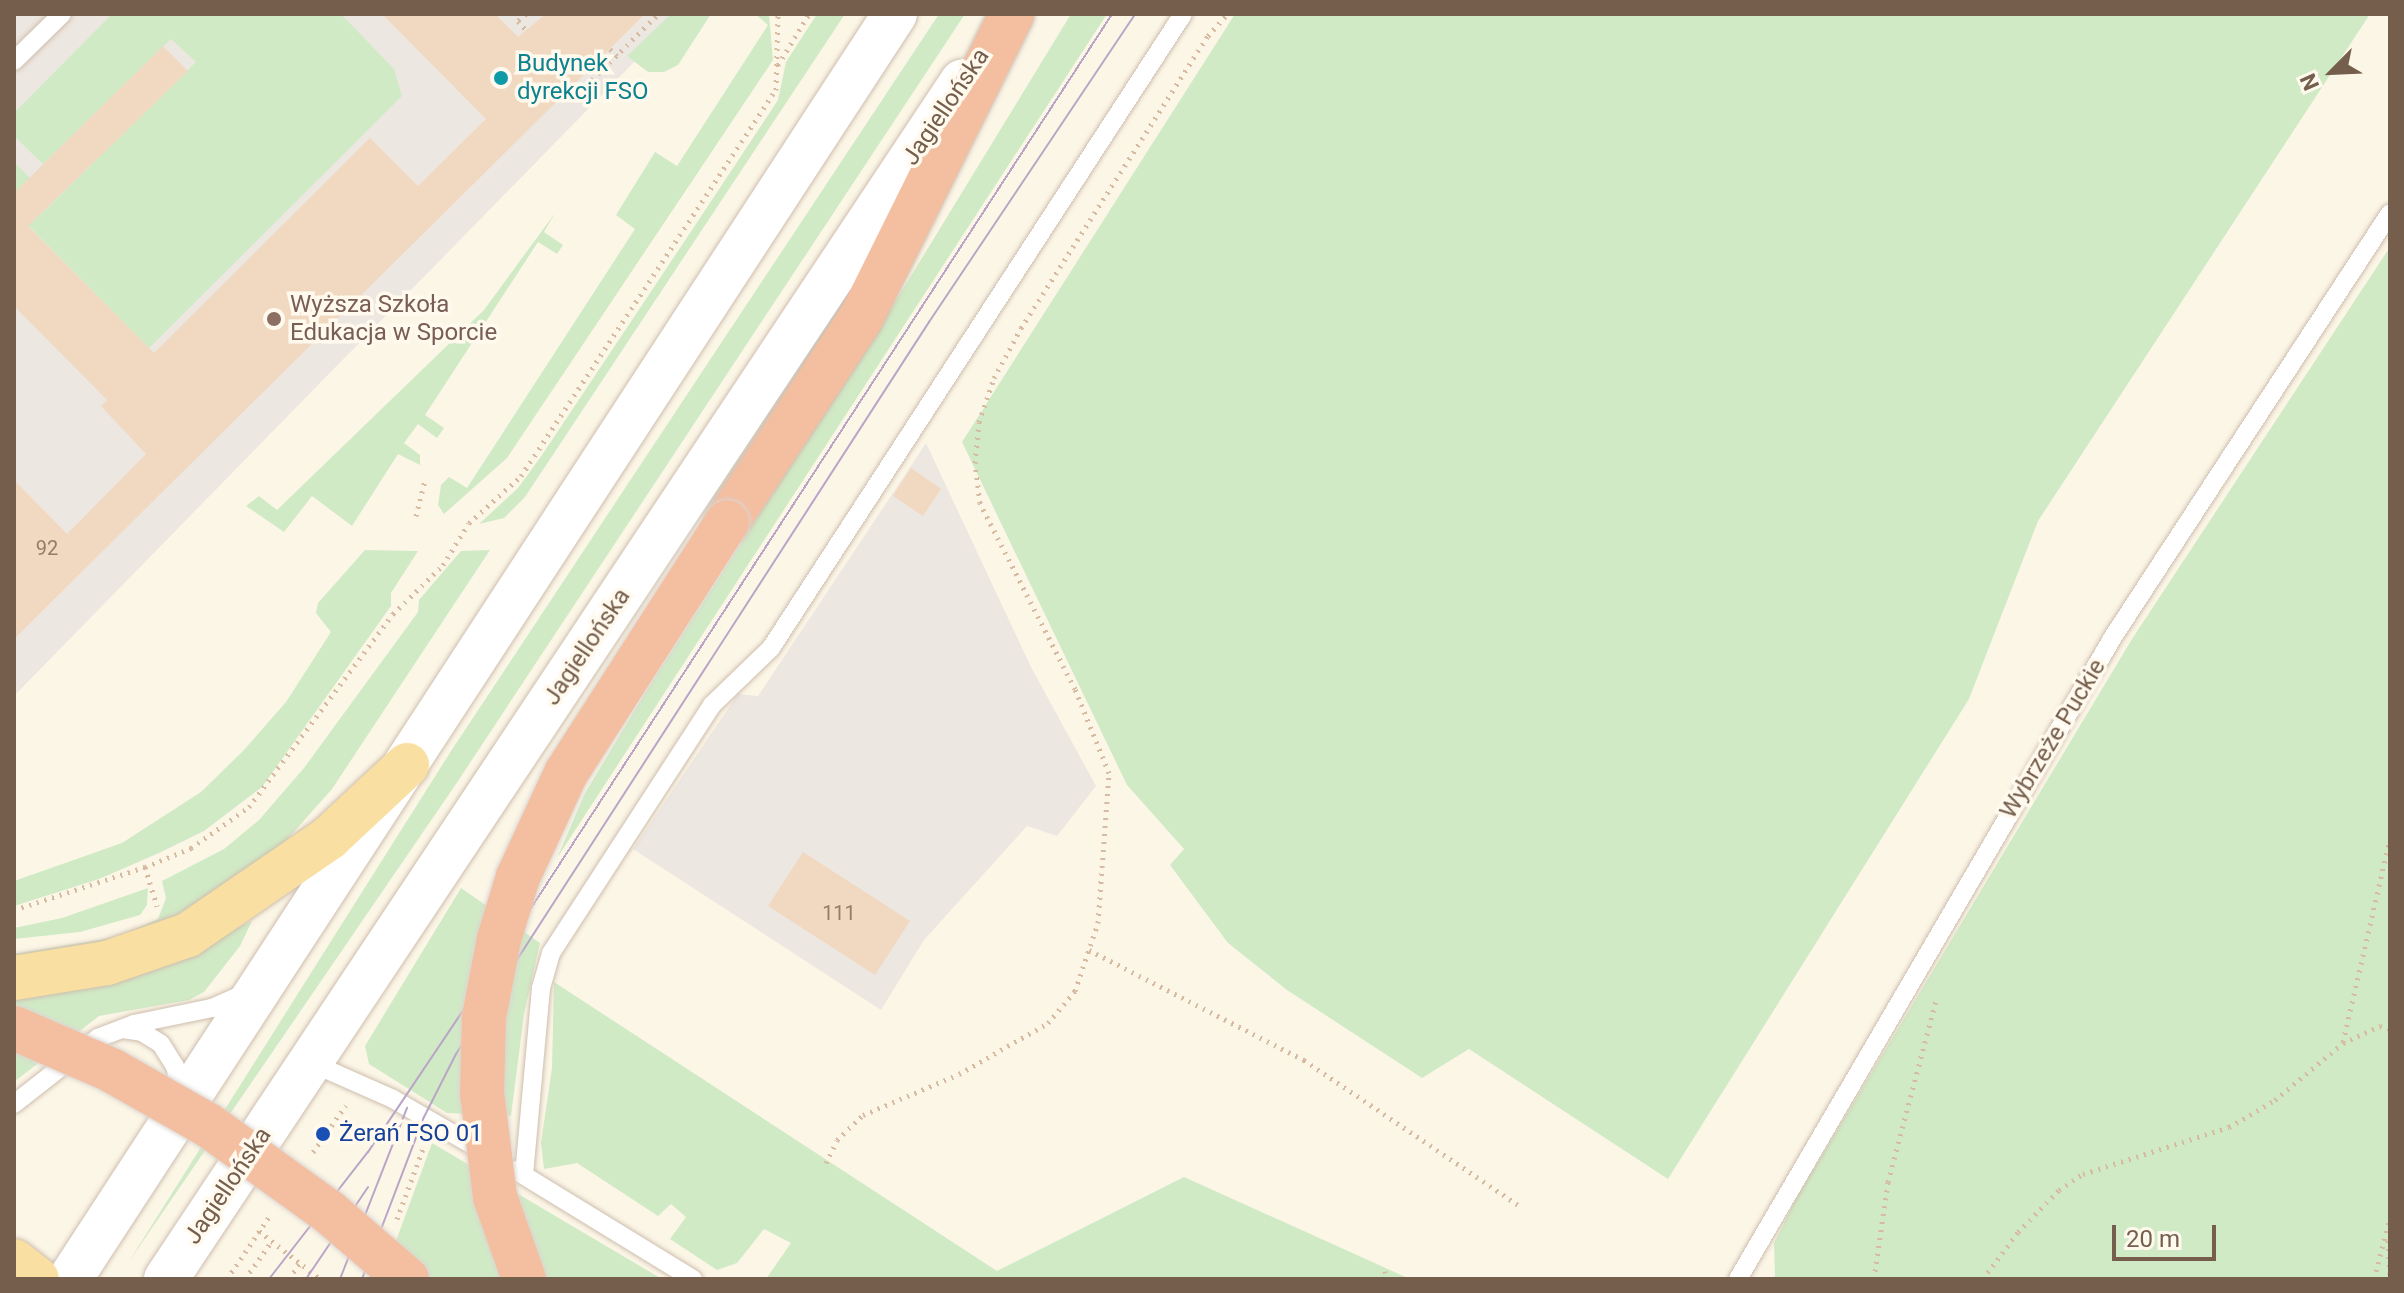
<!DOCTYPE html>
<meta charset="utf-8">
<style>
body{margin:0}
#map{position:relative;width:2404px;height:1293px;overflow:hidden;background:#fcf6e7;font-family:Roboto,sans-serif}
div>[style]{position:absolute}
.industrial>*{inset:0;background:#ede7e1}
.green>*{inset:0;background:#d1eac6}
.building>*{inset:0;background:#f1d8c0}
.path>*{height:5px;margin-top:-2.5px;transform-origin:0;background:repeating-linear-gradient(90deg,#d6bba2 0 2px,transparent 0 8px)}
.roads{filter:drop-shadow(0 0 2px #cebeae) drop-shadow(0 0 2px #cebeae)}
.service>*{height:18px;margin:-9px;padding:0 9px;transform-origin:9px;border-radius:9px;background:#fff}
.secondary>*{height:44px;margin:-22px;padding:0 22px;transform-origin:22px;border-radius:22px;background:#fff}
.primary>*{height:44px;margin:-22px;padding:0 22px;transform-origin:22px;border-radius:22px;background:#f9e0a2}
.motorway>*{height:44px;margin:-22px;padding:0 22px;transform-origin:22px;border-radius:22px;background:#f4bea0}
.tram>*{height:2px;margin:-1px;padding:0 1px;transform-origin:1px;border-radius:1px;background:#baa5c6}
.bridges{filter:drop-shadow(0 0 2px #dbd5d0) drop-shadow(0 0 2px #dbd5d0)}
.motorway-bridge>*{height:44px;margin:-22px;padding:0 22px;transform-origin:22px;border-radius:22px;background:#f4bea0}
.dots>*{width:22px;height:22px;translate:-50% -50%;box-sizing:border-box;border:4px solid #fff9ee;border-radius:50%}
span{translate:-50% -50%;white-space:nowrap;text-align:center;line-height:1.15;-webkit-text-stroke:7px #fff9ee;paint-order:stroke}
.number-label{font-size:20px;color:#947c69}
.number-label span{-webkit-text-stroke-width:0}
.culture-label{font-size:24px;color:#0d838f}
.left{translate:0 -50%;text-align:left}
.street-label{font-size:24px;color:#755e4c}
.education-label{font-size:24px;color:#785e54}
.transit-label{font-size:24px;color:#164399}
.frame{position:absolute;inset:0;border:16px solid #755e4c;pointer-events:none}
.north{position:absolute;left:2292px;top:32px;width:80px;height:80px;-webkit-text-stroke:6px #fff9ee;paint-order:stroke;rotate:246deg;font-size:22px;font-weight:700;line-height:32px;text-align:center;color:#755e4c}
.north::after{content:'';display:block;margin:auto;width:28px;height:36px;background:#755e4c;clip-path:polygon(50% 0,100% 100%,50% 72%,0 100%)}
.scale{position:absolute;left:2112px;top:1225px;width:104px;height:36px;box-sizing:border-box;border:4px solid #755e4c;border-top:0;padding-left:10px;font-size:24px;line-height:28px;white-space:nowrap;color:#755e4c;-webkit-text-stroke:6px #fff9ee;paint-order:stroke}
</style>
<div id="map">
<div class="industrial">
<i style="clip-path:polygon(14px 14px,681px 14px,14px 696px)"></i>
<i style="clip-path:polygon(926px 443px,1031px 667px,1096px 786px,1057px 836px,1027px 826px,924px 940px,881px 1010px,633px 849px,738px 694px,758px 696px)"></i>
</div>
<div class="green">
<i style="clip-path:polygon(112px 14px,341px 14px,394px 69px,402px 96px,149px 348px,14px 211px,14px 162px,30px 178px,40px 215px,196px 62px,171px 39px,43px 164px,14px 136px,14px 113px)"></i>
<i style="clip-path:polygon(671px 14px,711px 14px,678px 65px,664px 72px,648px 72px,627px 56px)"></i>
<i style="clip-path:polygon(755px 14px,769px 14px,773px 60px,507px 458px,444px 514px,438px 505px,441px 485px,449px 477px,467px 488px,635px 229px,616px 215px,655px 152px,677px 166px,768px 25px)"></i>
<i style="clip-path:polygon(817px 14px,845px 14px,525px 497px,504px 518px,479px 524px,518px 488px,540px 458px,692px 230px,778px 100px,786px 62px)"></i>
<i style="clip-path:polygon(939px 14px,965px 14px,458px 781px,128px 1263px,451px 751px)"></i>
<i style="clip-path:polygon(1071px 14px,1107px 14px,557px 858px,585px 793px,650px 685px,892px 307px)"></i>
<i style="clip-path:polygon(1235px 14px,2370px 14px,2038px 521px,1969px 699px,1668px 1179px,1469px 1049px,1422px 1078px,1287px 990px,1228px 943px,1170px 865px,1184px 849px,1127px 785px,962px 442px)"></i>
<i style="clip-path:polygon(555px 213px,544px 232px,563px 245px,557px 254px,538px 242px,425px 415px,444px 428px,437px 438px,418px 424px,404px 443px,420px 455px,420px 465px,398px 454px,352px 526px,312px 496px,284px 532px,246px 506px,259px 496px,277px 510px,484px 310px)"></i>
<i style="clip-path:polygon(2390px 247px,2390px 1279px,1775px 1279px,1774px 1243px,1797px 1197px,2132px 639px)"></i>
<i style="clip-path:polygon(365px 550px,418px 551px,391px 593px,391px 606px,262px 787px,204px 831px,159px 853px,99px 879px,14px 906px,14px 881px,122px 843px,201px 792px,243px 751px,286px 702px,331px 632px,316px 613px,318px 603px)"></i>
<i style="clip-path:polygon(490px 550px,332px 789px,284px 843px,204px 903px,128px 939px,14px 960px,14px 954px,117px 937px,158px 919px,166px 898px,162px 881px,224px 849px,259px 820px,304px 768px,418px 612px,419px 600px,461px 551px)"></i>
<i style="clip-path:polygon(148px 888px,147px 905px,140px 915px,80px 932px,14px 939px,14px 928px,62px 918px)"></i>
<i style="clip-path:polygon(461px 888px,540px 943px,524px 1014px,511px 1116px,447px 1113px,369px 1064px,365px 1046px)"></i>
<i style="clip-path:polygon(252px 921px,240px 946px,204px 992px,189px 1000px,99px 1016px,14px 1082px,14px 999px,132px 976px)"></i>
<i style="clip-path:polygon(554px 982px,997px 1271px,1184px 1177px,1410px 1279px,766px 1279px,791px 1243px,764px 1229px,737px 1263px,717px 1270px,670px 1239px,686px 1217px,671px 1204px,658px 1216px,577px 1163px,544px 1169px,541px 1143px,552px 1068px)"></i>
<i style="clip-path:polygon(432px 1143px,662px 1279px,382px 1279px)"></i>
</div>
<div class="building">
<i style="clip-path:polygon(382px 14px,495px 14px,518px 37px,546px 14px,645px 14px,14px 639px,14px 480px,67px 534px,146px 454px,101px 406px,107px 400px,14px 306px,14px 193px,163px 46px,188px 71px,28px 226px,154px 353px,370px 138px,418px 186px,486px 119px)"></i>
<i style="clip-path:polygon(911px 468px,941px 489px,923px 516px,893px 496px)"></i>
<i style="clip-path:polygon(803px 852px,910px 921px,875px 975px,768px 906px)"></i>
</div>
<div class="path">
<i style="left:526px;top:14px;width:11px;rotate:139deg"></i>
<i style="left:518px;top:21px;width:13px;rotate:48deg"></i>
<i style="left:610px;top:49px;width:10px;rotate:45deg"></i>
<i style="left:778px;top:65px;width:60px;rotate:-58.7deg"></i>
<i style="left:576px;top:83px;width:9px;rotate:58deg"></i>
<i style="left:581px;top:91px;width:109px;rotate:-45deg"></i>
<i style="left:416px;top:516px;width:36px;rotate:-76deg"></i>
<i style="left:145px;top:867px;width:50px;rotate:-22.4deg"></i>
<i style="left:191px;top:848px;width:71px;rotate:-35.3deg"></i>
<i style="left:249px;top:807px;width:241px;rotate:-53.3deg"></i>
<i style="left:393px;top:614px;width:70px;rotate:-44.4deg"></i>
<i style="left:443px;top:565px;width:49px;rotate:-58.2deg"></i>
<i style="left:469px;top:523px;width:70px;rotate:-42.1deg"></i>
<i style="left:521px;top:476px;width:463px;rotate:-56.6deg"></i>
<i style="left:776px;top:90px;width:76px;rotate:-88.5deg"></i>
<i style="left:14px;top:910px;width:138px;rotate:-18.2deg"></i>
<i style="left:145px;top:867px;width:41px;rotate:72.9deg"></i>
<i style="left:1089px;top:950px;width:242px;rotate:27.1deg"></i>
<i style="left:1304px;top:1060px;width:258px;rotate:34.1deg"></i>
<i style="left:2343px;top:1042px;width:208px;rotate:-77deg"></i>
<i style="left:313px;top:1152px;width:57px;rotate:-54.9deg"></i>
<i style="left:826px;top:1163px;width:25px;rotate:-64deg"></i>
<i style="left:837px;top:1140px;width:36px;rotate:-44deg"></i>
<i style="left:863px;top:1115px;width:104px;rotate:-23.1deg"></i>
<i style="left:959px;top:1074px;width:103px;rotate:-29.8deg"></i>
<i style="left:1048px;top:1023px;width:42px;rotate:-49.8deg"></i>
<i style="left:1075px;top:991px;width:72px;rotate:-71.3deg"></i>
<i style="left:1098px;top:923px;width:150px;rotate:-85.8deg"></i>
<i style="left:1109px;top:773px;width:91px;rotate:-112deg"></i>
<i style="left:1075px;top:689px;width:209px;rotate:-117.1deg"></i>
<i style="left:980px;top:503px;width:40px;rotate:-97.1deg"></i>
<i style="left:975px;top:463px;width:41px;rotate:-84.4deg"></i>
<i style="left:979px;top:422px;width:46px;rotate:-71.2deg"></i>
<i style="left:994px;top:378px;width:57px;rotate:-61.6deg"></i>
<i style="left:1021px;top:328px;width:347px;rotate:-57.4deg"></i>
<i style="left:1208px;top:36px;width:29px;rotate:-49deg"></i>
<i style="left:397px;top:1219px;width:78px;rotate:-69.7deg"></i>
<i style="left:259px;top:1231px;width:78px;rotate:38.2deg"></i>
<i style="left:2388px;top:1240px;width:39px;rotate:87deg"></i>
<i style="left:1385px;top:1271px;width:8px;rotate:83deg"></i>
<i style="left:227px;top:1279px;width:75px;rotate:-55.9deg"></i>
<i style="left:245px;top:1279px;width:47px;rotate:-54.6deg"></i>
<i style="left:289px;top:1279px;width:19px;rotate:-55deg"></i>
<i style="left:1874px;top:1279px;width:98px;rotate:-81.8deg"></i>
<i style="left:1888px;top:1182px;width:192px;rotate:-75.2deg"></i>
<i style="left:1983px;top:1279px;width:59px;rotate:-53.3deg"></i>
<i style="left:2018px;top:1232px;width:59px;rotate:-45.7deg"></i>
<i style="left:2059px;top:1190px;width:29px;rotate:-34deg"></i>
<i style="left:2083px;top:1174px;width:153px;rotate:-17.8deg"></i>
<i style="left:2229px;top:1127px;width:53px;rotate:-30.4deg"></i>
<i style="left:2275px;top:1100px;width:89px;rotate:-40deg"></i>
<i style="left:2343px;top:1043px;width:41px;rotate:-24.7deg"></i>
<i style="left:2380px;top:1026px;width:10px;rotate:17deg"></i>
<i style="left:2374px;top:1279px;width:63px;rotate:-75.3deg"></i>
</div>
<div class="roads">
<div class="service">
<i style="left:14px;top:61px;width:67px;rotate:-44.4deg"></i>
<i style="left:123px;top:1029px;width:19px;rotate:9deg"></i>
<i style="left:142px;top:1032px;width:22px;rotate:32deg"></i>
<i style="left:161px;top:1044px;width:26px;rotate:58deg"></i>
<i style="left:175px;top:1066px;width:30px;rotate:78deg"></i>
<i style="left:314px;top:1064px;width:86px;rotate:23.9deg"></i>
<i style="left:393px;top:1099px;width:108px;rotate:30.1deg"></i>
<i style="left:14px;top:1104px;width:107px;rotate:-38.2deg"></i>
<i style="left:98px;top:1038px;width:39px;rotate:-21deg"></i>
<i style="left:134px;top:1024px;width:80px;rotate:-11.6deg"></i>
<i style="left:212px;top:1008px;width:37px;rotate:-24deg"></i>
<i style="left:515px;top:1170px;width:209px;rotate:31.5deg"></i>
<i style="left:524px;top:1175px;width:188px;rotate:-84.8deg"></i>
<i style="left:541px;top:988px;width:36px;rotate:-74deg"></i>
<i style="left:551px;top:953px;width:296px;rotate:-57deg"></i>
<i style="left:712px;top:705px;width:82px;rotate:-44deg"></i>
<i style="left:771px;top:648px;width:756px;rotate:-56.98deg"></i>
<i style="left:1738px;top:1279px;width:743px;rotate:-59.71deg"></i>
<i style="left:2113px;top:637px;width:506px;rotate:-56.84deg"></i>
</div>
<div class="secondary">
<i style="left:70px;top:1279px;width:1510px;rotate:-56.89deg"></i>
<i style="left:166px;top:1279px;width:1438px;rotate:-56.38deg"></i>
</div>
<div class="primary">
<i style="left:14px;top:978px;width:94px;rotate:-9.2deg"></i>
<i style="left:107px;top:963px;width:86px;rotate:-19.1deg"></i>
<i style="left:188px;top:935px;width:171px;rotate:-34.5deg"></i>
<i style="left:329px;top:838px;width:107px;rotate:-43.1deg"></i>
<i style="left:14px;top:1261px;width:29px;rotate:38deg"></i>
</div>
<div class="motorway">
<i style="left:727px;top:522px;width:244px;rotate:-56.7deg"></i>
<i style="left:861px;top:318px;width:339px;rotate:-63.6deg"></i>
</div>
</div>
<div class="tram">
<i style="left:269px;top:1279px;width:161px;rotate:-52.1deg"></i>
<i style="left:368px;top:1152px;width:253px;rotate:-56.1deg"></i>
<i style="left:509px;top:942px;width:1107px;rotate:-56.98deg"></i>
<i style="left:306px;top:1279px;width:111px;rotate:-56deg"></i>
<i style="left:340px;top:1279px;width:184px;rotate:-68.6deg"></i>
<i style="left:362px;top:1279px;width:173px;rotate:-69.1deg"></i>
<i style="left:424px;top:1117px;width:71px;rotate:-63.1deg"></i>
<i style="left:456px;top:1054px;width:872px;rotate:-57.13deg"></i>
<i style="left:929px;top:322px;width:371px;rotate:-56.2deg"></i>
</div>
<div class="bridges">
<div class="motorway-bridge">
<i style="left:14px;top:1028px;width:106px;rotate:23.4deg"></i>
<i style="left:111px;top:1070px;width:112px;rotate:29.6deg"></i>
<i style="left:208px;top:1125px;width:149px;rotate:35.7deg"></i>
<i style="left:329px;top:1212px;width:103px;rotate:40.7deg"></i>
<i style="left:524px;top:1279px;width:87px;rotate:-109.5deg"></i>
<i style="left:495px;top:1197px;width:105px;rotate:-97.1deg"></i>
<i style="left:482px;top:1093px;width:76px;rotate:-88.5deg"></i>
<i style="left:484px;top:1017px;width:79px;rotate:-79.1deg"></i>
<i style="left:499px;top:939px;width:65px;rotate:-73deg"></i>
<i style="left:518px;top:877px;width:115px;rotate:-65.2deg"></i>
<i style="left:566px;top:773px;width:298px;rotate:-57.3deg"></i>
</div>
</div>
<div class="dots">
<i style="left:501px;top:78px;background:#0f9aa8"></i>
<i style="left:274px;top:319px;background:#8d6e63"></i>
<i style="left:323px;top:1134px;background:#1a4fb4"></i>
</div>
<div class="number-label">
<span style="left:47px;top:548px">92</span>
<span style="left:839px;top:913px">111</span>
</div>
<div class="culture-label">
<span class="left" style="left:517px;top:78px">Budynek<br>dyrekcji FSO</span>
</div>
<div class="street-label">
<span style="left:946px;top:107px;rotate:-56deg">Jagiellońska</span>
<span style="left:587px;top:647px;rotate:-56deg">Jagiellońska</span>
<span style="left:2053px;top:739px;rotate:-59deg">Wybrzeże Puckie</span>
<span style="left:228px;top:1186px;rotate:-56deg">Jagiellońska</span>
</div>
<div class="education-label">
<span class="left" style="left:290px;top:319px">Wyższa Szkoła<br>Edukacja w Sporcie</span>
</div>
<div class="transit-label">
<span class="left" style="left:339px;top:1134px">Żerań FSO 01</span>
</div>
<div class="frame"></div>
<div class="north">N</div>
<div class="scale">20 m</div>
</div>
